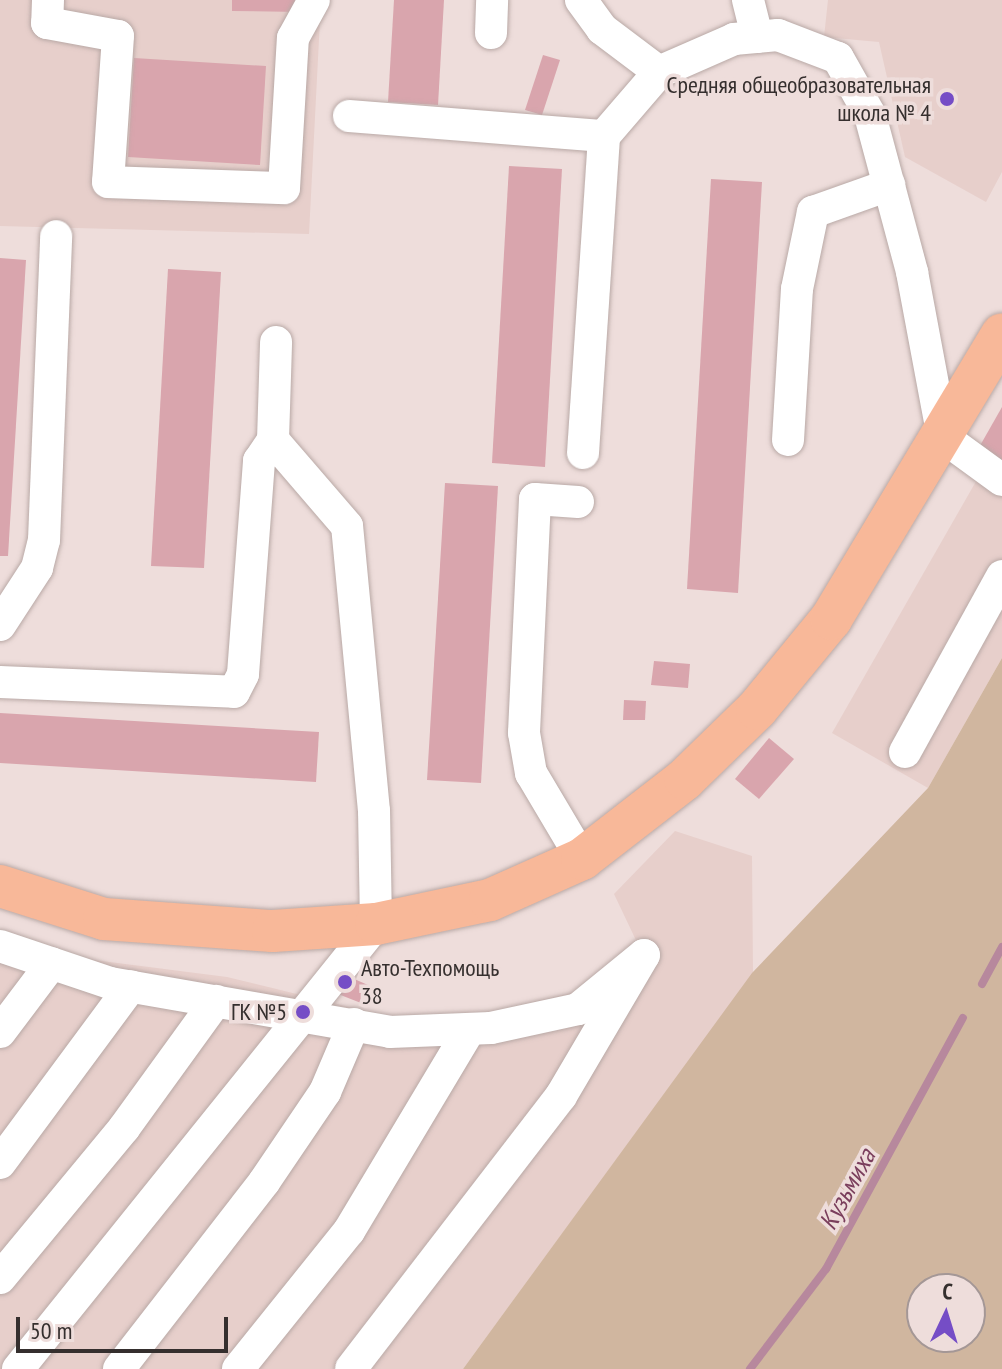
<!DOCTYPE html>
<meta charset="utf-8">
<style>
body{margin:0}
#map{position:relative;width:1002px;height:1369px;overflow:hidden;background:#eedddb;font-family:"PT Sans Narrow",sans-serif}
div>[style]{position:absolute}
.built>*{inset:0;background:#e7cfcb}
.green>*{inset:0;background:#d0b69f}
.stream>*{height:8px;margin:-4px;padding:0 4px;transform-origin:4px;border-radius:4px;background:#b7889d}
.building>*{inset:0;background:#d9a5ad}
.roads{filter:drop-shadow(0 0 2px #b9a9a6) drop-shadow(0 0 2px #b9a9a6)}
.minor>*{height:32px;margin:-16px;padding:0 16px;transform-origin:16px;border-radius:16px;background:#fff}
.major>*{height:42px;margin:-21px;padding:0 21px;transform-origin:21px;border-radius:21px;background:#f8b899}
.dots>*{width:22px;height:22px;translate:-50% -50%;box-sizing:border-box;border:4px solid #eedddb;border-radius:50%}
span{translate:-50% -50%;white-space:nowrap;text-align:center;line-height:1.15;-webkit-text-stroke:7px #eedddb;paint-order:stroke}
.poi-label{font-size:24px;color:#352f2e}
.right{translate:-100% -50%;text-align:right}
.left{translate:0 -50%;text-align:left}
.water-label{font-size:26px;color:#7a3e5c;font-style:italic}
.north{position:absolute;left:906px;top:1273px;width:80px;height:80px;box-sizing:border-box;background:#eedddb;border:2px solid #a49796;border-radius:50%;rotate:4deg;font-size:22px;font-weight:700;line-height:32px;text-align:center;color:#352f2e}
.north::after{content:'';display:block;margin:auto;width:28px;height:36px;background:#754dc6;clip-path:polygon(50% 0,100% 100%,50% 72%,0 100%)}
.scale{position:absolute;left:16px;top:1317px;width:212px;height:36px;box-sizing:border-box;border:4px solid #352f2e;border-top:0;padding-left:10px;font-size:24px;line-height:28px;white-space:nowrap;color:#352f2e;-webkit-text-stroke:6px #eedddb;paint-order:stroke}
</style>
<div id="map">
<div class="built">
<i style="clip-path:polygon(0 0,321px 0,309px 234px,0 226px)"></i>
<i style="clip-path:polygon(828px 0,1002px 0,1002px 172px,986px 202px,905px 157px,879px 42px,824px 37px)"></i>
<i style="clip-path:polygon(1002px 436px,1002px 658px,928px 788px,832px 733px)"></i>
<i style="clip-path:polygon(675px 831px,752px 856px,753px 973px,463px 1369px,0 1369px,0 932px,94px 960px,227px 977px,386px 1016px,456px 1020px,571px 993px,643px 955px,614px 894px)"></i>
</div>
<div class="green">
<i style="clip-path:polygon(evenodd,1002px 658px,1002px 1369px,463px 1369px,752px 973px,928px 788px,1002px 658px,922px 1289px,970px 1289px,970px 1337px,922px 1337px,922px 1289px)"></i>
</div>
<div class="stream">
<i style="left:982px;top:984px;width:42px;rotate:-61.6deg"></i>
<i style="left:750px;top:1369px;width:126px;rotate:-52.8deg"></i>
<i style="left:826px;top:1269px;width:286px;rotate:-61.4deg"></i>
</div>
<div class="building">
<i style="clip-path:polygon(232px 0,301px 0,301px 12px,232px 11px)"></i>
<i style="clip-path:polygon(394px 0,444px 0,438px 105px,388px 102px)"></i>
<i style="clip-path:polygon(543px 55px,560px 60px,542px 115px,525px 110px)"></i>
<i style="clip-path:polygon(134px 58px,266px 66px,260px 165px,128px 157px)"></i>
<i style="clip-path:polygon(509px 166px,562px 169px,545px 467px,492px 463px)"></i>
<i style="clip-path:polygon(711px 179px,762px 182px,738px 593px,687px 589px)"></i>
<i style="clip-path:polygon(0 258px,26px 260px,8px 556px,0 556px)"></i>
<i style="clip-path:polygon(168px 269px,221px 272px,204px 568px,151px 566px)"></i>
<i style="clip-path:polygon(1002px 407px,1002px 475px,973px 458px)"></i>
<i style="clip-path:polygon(445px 483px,498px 486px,481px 783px,427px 780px)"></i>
<i style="clip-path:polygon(654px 661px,690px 664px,688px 688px,651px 685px)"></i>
<i style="clip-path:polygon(624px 700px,646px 701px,645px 720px,623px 720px)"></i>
<i style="clip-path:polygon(0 713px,319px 732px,316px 782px,0 763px)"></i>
<i style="clip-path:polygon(769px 738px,794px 759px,759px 799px,735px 779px)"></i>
<i style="clip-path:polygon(345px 975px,368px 985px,361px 1003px,338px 994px)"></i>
</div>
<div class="roads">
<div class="minor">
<i style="left:48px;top:0;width:23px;rotate:92deg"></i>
<i style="left:47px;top:23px;width:72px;rotate:10.4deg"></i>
<i style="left:118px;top:36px;width:146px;rotate:93.9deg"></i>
<i style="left:108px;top:182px;width:176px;rotate:2deg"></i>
<i style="left:284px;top:188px;width:150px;rotate:-86.6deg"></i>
<i style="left:293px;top:38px;width:43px;rotate:-61.1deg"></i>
<i style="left:581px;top:0;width:36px;rotate:54deg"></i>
<i style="left:602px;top:29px;width:71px;rotate:37deg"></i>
<i style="left:748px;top:0;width:38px;rotate:76deg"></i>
<i style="left:491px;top:33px;width:33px;rotate:-88deg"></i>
<i style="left:349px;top:116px;width:256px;rotate:4.5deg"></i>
<i style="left:788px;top:440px;width:151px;rotate:-86.6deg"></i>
<i style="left:797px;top:289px;width:79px;rotate:-78.3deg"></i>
<i style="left:813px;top:212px;width:81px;rotate:-19.6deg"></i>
<i style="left:583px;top:453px;width:318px;rotate:-86.2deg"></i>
<i style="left:604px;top:136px;width:84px;rotate:-49.3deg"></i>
<i style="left:659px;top:72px;width:82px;rotate:-23.7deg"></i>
<i style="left:734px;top:39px;width:44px;rotate:-5.2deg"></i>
<i style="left:778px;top:35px;width:64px;rotate:21deg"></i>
<i style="left:838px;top:58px;width:65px;rotate:60.7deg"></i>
<i style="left:870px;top:115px;width:163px;rotate:75deg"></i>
<i style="left:912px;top:272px;width:168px;rotate:79.4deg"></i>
<i style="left:943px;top:437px;width:73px;rotate:36.1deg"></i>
<i style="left:578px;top:502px;width:43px;rotate:-176deg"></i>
<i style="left:535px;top:499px;width:234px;rotate:92.7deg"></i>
<i style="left:524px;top:733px;width:41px;rotate:80.1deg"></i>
<i style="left:531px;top:773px;width:100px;rotate:59.3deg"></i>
<i style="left:0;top:625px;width:68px;rotate:-57deg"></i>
<i style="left:37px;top:568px;width:29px;rotate:-76deg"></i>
<i style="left:44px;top:540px;width:304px;rotate:-87.7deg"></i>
<i style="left:0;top:682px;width:234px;rotate:2.4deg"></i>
<i style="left:234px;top:692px;width:20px;rotate:-63deg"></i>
<i style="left:243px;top:674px;width:214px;rotate:-85.7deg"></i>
<i style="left:259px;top:461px;width:25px;rotate:-56deg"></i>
<i style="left:905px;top:752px;width:201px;rotate:-61.1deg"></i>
<i style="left:0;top:946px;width:116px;rotate:18.6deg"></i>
<i style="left:110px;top:983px;width:284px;rotate:9.9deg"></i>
<i style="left:390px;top:1032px;width:101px;rotate:-2.3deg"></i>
<i style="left:491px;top:1028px;width:89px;rotate:-12.3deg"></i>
<i style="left:578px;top:1009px;width:85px;rotate:-39.3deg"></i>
<i style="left:644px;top:955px;width:164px;rotate:120.5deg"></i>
<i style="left:561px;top:1096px;width:344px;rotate:127.6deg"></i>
<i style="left:0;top:1032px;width:86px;rotate:-53deg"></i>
<i style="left:0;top:1163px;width:220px;rotate:-53.5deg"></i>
<i style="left:0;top:1278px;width:195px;rotate:-50.4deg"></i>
<i style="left:124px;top:1128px;width:157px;rotate:-54.1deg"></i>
<i style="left:18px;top:1369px;width:571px;rotate:-51.18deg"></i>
<i style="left:376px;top:924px;width:113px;rotate:-91deg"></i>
<i style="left:374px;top:811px;width:286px;rotate:-95.4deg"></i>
<i style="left:347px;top:526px;width:113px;rotate:-130.7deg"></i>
<i style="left:273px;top:440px;width:98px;rotate:-88.2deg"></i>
<i style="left:119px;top:1369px;width:237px;rotate:-52.2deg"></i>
<i style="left:264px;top:1182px;width:109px;rotate:-55.9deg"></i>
<i style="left:325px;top:1092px;width:74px;rotate:-66.9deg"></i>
<i style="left:238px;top:1369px;width:177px;rotate:-51.2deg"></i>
<i style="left:349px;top:1231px;width:235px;rotate:-59.1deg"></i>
</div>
<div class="major">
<i style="left:0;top:886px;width:109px;rotate:17.6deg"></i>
<i style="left:104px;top:919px;width:169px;rotate:4.1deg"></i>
<i style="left:273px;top:931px;width:103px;rotate:-3.9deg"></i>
<i style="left:376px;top:924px;width:116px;rotate:-11.9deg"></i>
<i style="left:490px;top:900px;width:101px;rotate:-24deg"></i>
<i style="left:582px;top:859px;width:130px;rotate:-37.8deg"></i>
<i style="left:685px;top:779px;width:100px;rotate:-44.2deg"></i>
<i style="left:757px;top:709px;width:117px;rotate:-50.6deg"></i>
<i style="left:831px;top:619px;width:332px;rotate:-59deg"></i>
</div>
</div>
<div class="dots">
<i style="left:947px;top:99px;background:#754dc6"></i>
<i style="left:345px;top:982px;background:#754dc6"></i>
<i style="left:303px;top:1012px;background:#754dc6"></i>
</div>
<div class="poi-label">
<span class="right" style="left:931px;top:99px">Средняя общеобразовательная<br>школа № 4</span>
<span class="left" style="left:361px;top:982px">Авто-Техпомощь<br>38</span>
<span class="right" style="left:287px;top:1012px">ГК №5</span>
</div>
<div class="water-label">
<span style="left:847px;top:1189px;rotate:-61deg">Кузьмиха</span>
</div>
<div class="north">С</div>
<div class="scale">50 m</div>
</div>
